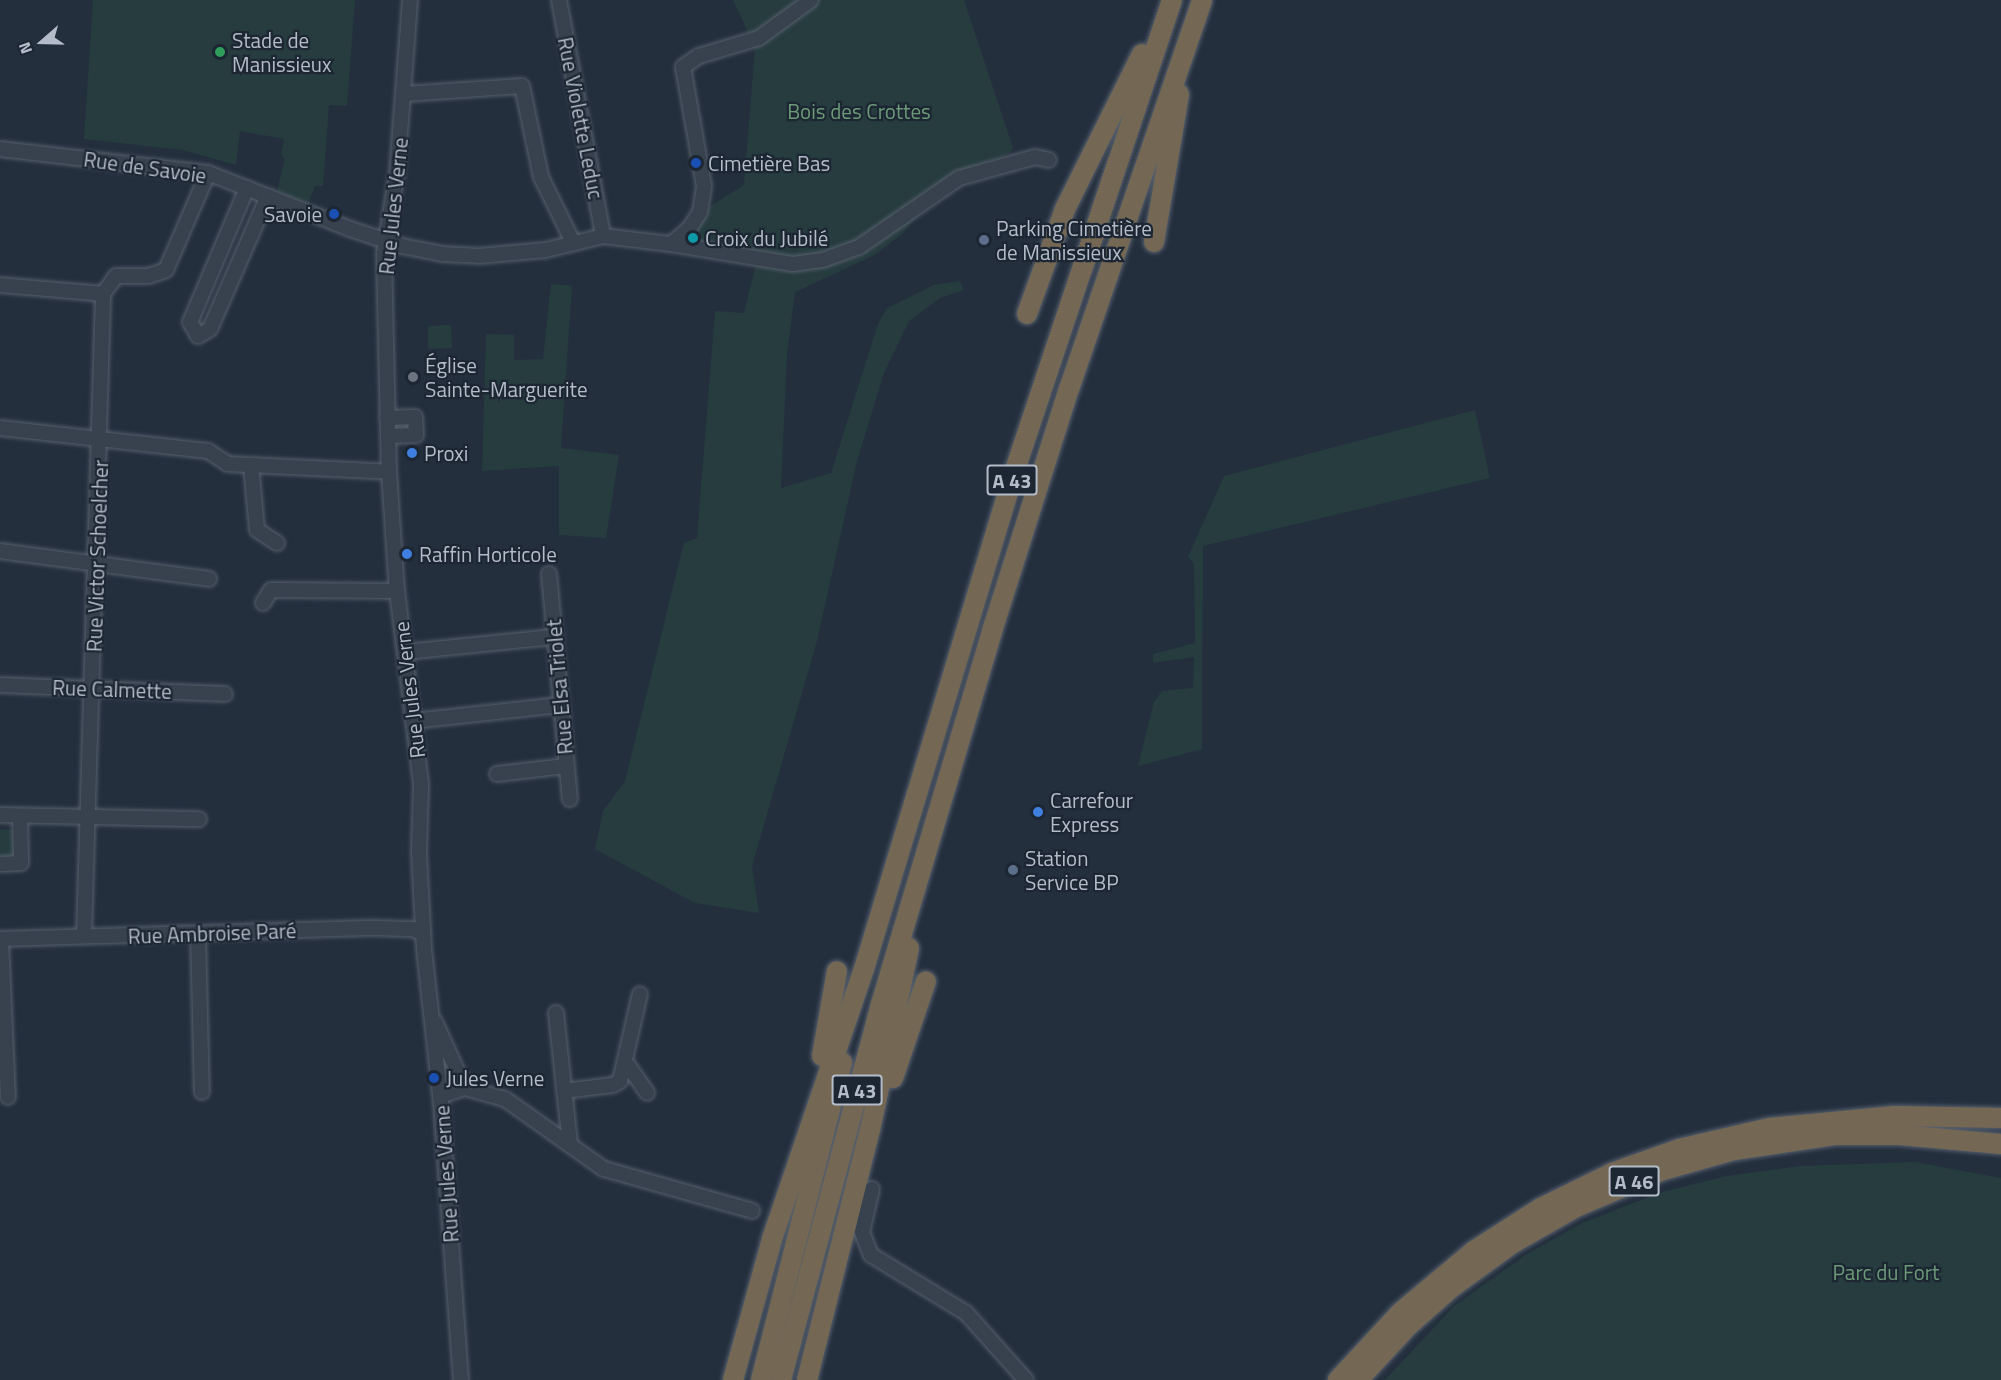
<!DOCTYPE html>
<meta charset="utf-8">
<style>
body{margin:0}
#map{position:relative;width:2001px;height:1380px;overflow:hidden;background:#242f3e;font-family:"Titillium Web",sans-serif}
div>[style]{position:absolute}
.green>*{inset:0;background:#263c3f}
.roads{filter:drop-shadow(0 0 2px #565f6c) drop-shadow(0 0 2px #565f6c)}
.minor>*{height:14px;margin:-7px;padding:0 7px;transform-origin:7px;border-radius:7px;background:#38414e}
.highway>*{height:20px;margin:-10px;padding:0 10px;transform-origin:10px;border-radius:10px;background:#746855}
.dots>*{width:16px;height:16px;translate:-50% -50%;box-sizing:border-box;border:3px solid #1d2633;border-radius:50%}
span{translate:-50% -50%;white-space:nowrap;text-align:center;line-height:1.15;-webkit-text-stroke:4.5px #1d2633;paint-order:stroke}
.shield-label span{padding:2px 4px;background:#1d2633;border:2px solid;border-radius:4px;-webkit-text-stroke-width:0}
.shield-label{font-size:20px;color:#b4bcc9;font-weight:700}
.poi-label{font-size:21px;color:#b4bcc9}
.left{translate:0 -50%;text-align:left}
.right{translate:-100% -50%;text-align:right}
.park-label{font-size:21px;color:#6b9a76}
.street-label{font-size:21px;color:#b4bcc9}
.north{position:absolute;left:12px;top:12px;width:60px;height:60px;-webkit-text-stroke:4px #1d2633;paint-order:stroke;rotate:250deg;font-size:16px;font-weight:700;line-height:24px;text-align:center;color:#b4bcc9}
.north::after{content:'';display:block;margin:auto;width:21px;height:27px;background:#b4bcc9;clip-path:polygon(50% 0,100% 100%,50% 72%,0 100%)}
</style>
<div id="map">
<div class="green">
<i style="clip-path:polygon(93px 0,355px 0,347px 106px,329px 105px,323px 186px,315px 186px,308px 204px,277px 191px,285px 159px,281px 154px,284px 139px,240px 131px,236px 165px,183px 150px,84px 139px)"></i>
<i style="clip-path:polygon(733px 0,964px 0,1013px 148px,1009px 154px,947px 177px,949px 194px,923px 210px,901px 235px,875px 255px,795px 292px,787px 354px,781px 488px,831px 473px,878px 324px,887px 308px,934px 285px,960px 281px,964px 290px,940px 298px,909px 321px,884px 373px,857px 461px,817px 641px,752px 866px,759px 913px,695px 903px,595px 849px,603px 811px,625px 781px,684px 543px,697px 538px,715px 311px,744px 313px,756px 264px,682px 253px,710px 206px,744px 185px,755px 47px)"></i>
<i style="clip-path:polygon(551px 284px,572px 286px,561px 448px,619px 455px,606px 538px,559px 535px,559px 466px,482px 471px,486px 334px,514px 335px,514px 360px,543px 359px)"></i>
<i style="clip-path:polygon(451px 325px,452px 348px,428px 349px,428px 326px)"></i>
<i style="clip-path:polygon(1475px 410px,1490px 478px,1203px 546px,1202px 749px,1138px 766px,1154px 702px,1162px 691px,1193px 688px,1194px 657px,1153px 663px,1153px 654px,1195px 643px,1194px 564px,1188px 557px,1224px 476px)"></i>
<i style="clip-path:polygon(0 829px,14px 830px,14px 857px,0 857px)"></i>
<i style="clip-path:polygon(1915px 1162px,2001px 1178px,2001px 1380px,1385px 1380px,1454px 1306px,1525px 1255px,1582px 1223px,1659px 1193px,1727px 1176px,1800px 1166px)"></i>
</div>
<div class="roads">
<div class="minor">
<i style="left:410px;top:0;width:172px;rotate:94.3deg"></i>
<i style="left:397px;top:172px;width:83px;rotate:99deg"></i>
<i style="left:384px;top:254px;width:218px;rotate:88.7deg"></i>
<i style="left:389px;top:472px;width:119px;rotate:86.2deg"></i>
<i style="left:397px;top:591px;width:195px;rotate:82.9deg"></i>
<i style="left:421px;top:785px;width:68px;rotate:91.7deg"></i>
<i style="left:419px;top:853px;width:96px;rotate:87deg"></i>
<i style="left:424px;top:949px;width:154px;rotate:83.7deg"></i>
<i style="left:441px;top:1102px;width:279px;rotate:85.9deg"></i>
<i style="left:559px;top:0;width:240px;rotate:79.4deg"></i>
<i style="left:405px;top:94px;width:117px;rotate:-3.9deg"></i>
<i style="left:522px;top:86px;width:93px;rotate:78.2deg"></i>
<i style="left:541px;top:177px;width:70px;rotate:63.8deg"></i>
<i style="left:0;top:149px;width:209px;rotate:6.6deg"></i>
<i style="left:208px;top:173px;width:153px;rotate:21.5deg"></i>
<i style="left:350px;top:229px;width:55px;rotate:18.1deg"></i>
<i style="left:402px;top:246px;width:42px;rotate:11deg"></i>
<i style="left:443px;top:254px;width:36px;rotate:3deg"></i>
<i style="left:479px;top:256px;width:67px;rotate:-5.1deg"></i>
<i style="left:546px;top:250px;width:59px;rotate:-13.8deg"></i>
<i style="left:603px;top:236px;width:68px;rotate:6.7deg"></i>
<i style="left:671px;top:244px;width:23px;rotate:-40deg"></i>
<i style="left:689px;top:229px;width:20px;rotate:-57deg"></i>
<i style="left:700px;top:212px;width:26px;rotate:-81deg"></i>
<i style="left:704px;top:186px;width:121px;rotate:-100deg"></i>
<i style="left:683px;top:67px;width:19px;rotate:-35deg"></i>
<i style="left:699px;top:56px;width:63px;rotate:-16.7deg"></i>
<i style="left:759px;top:38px;width:64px;rotate:-36.2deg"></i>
<i style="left:247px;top:188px;width:146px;rotate:113deg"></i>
<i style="left:190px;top:322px;width:16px;rotate:60deg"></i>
<i style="left:198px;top:336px;width:14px;rotate:-30deg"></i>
<i style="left:210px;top:329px;width:145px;rotate:-66.4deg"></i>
<i style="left:671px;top:244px;width:124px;rotate:9.3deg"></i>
<i style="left:793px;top:264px;width:30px;rotate:-8deg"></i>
<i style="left:823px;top:260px;width:38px;rotate:-20deg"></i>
<i style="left:859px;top:247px;width:121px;rotate:-34.6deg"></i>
<i style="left:959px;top:178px;width:79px;rotate:-15.4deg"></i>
<i style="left:1035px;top:157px;width:14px;rotate:12deg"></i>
<i style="left:0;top:285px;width:103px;rotate:5deg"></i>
<i style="left:387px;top:418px;width:28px;rotate:-2deg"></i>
<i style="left:415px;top:417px;width:18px;rotate:87deg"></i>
<i style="left:416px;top:435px;width:28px;rotate:178deg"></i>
<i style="left:0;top:428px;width:209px;rotate:6.3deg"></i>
<i style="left:208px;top:451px;width:24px;rotate:33deg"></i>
<i style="left:228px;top:464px;width:161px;rotate:2.8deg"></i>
<i style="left:251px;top:465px;width:65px;rotate:84.7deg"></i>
<i style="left:257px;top:530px;width:24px;rotate:33deg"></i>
<i style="left:0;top:551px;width:211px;rotate:7.6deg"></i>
<i style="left:549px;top:574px;width:226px;rotate:84.7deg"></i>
<i style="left:263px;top:603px;width:15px;rotate:-58deg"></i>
<i style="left:271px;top:590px;width:126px;rotate:0.5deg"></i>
<i style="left:405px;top:652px;width:149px;rotate:-5.8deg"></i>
<i style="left:0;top:685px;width:225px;rotate:2.3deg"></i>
<i style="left:413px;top:721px;width:148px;rotate:-6.2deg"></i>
<i style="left:497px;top:774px;width:69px;rotate:-6.6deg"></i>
<i style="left:0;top:815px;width:199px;rotate:1.2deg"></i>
<i style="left:0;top:864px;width:21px;rotate:-3deg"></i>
<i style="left:21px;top:863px;width:47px;rotate:-91.2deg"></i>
<i style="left:198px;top:933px;width:159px;rotate:88.6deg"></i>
<i style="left:84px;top:936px;width:642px;rotate:-88.3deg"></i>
<i style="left:103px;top:294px;width:22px;rotate:-54deg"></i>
<i style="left:116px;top:276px;width:32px"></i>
<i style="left:148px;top:276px;width:19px;rotate:-18deg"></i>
<i style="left:166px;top:270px;width:106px;rotate:-66.6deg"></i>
<i style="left:0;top:939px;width:376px;rotate:-1.7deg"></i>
<i style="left:376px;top:928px;width:36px;rotate:2deg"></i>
<i style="left:412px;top:929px;width:12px;rotate:20deg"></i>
<i style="left:1px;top:939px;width:158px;rotate:87.5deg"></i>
<i style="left:556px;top:1013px;width:133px;rotate:83.9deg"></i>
<i style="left:435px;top:1022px;width:72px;rotate:65.6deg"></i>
<i style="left:627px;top:1064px;width:35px;rotate:55deg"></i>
<i style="left:564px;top:1091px;width:49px;rotate:-7deg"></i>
<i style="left:613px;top:1085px;width:8px;rotate:-30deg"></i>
<i style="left:620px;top:1081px;width:89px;rotate:-77.1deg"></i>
<i style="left:440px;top:1096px;width:26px;rotate:-18deg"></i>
<i style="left:465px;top:1088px;width:41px;rotate:15.4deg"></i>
<i style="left:505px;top:1099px;width:121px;rotate:35.3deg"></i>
<i style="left:604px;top:1169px;width:154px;rotate:15.8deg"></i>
<i style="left:872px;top:1189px;width:44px;rotate:103.1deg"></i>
<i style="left:862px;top:1232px;width:25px;rotate:69deg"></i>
<i style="left:871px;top:1255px;width:111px;rotate:31.4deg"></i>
<i style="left:966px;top:1313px;width:90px;rotate:48.2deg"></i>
</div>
<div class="highway">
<i style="left:1154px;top:242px;width:150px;rotate:-80.4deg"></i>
<i style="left:1027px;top:314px;width:112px;rotate:-70.1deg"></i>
<i style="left:1065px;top:209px;width:173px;rotate:-63.6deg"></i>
<i style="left:822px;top:1056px;width:86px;rotate:-80deg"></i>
<i style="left:893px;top:1078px;width:102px;rotate:-71.2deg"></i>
<i style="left:733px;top:1380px;width:146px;rotate:-74.5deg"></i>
<i style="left:772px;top:1239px;width:285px;rotate:-71.2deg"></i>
<i style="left:864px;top:969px;width:512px;rotate:-73.19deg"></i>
<i style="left:1012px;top:479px;width:505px;rotate:-71.53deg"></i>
<i style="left:761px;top:1380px;width:328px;rotate:-75.7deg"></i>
<i style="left:781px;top:1380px;width:389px;rotate:-75.1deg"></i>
<i style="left:881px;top:1004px;width:392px;rotate:-73.4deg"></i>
<i style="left:993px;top:628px;width:251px;rotate:-72.4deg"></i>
<i style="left:1069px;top:389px;width:411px;rotate:-71.1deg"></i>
<i style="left:807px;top:1380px;width:258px;rotate:-75.9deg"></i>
<i style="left:870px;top:1130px;width:186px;rotate:-77.9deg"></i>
<i style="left:1338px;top:1380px;width:91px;rotate:-47.2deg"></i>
<i style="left:1400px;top:1313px;width:97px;rotate:-40deg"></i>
<i style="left:1474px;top:1251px;width:80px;rotate:-32.7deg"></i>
<i style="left:1541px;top:1208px;width:79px;rotate:-26.2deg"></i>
<i style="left:1612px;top:1173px;width:71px;rotate:-19.7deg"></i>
<i style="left:1679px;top:1149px;width:93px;rotate:-13deg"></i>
<i style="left:1770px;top:1128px;width:125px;rotate:-5.5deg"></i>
<i style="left:1894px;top:1116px;width:107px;rotate:1.1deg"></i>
<i style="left:1358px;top:1380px;width:75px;rotate:-47.2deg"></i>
<i style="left:1409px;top:1325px;width:56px;rotate:-41.4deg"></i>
<i style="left:1451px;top:1288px;width:77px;rotate:-36deg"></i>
<i style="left:1513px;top:1243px;width:73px;rotate:-29.7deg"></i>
<i style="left:1576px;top:1207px;width:95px;rotate:-23deg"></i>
<i style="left:1663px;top:1170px;width:74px;rotate:-15.7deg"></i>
<i style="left:1734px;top:1150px;width:103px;rotate:-8.4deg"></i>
<i style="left:1836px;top:1135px;width:64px"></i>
<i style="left:1900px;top:1135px;width:101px;rotate:5.1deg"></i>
</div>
</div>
<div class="dots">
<i style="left:220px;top:52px;background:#2e9e5b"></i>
<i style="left:696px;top:163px;background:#1a4fb4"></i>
<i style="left:334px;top:214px;background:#1a4fb4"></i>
<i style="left:693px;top:238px;background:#0f9aa8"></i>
<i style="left:984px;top:240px;background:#5c6f8a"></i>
<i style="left:413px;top:377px;background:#6b7280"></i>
<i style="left:412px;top:453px;background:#3f7fe0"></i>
<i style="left:407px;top:554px;background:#3f7fe0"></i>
<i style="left:1038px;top:812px;background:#3f7fe0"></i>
<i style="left:1013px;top:870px;background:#5c6f8a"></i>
<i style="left:434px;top:1078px;background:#1a4fb4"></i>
</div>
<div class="shield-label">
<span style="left:1012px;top:480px">A 43</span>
<span style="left:857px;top:1090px">A 43</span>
<span style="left:1634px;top:1181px">A 46</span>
</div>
<div class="poi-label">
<span class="left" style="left:232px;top:52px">Stade de<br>Manissieux</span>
<span class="left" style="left:708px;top:163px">Cimetière Bas</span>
<span class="right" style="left:322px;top:214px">Savoie</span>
<span class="left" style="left:996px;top:240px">Parking Cimetière<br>de Manissieux</span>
<span class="left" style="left:705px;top:238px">Croix du Jubilé</span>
<span class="left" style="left:425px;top:377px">Église<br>Sainte-Marguerite</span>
<span class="left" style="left:424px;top:453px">Proxi</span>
<span class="left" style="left:419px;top:554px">Raffin Horticole</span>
<span class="left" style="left:1050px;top:812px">Carrefour<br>Express</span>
<span class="left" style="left:1025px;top:870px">Station<br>Service BP</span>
<span class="left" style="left:446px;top:1078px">Jules Verne</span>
</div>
<div class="park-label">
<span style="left:859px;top:111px">Bois des Crottes</span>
<span style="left:1886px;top:1272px">Parc du Fort</span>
</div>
<div class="street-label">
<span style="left:581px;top:118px;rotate:79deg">Rue Violette Leduc</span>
<span style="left:145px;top:167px;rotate:8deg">Rue de Savoie</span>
<span style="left:393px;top:206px;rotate:-84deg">Rue Jules Verne</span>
<span style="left:97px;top:556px;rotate:-88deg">Rue Victor Schoelcher</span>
<span style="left:559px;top:687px;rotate:-95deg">Rue Elsa Triolet</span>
<span style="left:112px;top:689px;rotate:2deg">Rue Calmette</span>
<span style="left:409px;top:690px;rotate:-97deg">Rue Jules Verne</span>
<span style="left:212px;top:933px;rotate:-2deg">Rue Ambroise Paré</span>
<span style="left:446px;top:1174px;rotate:-94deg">Rue Jules Verne</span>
</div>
<div class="north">N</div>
</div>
